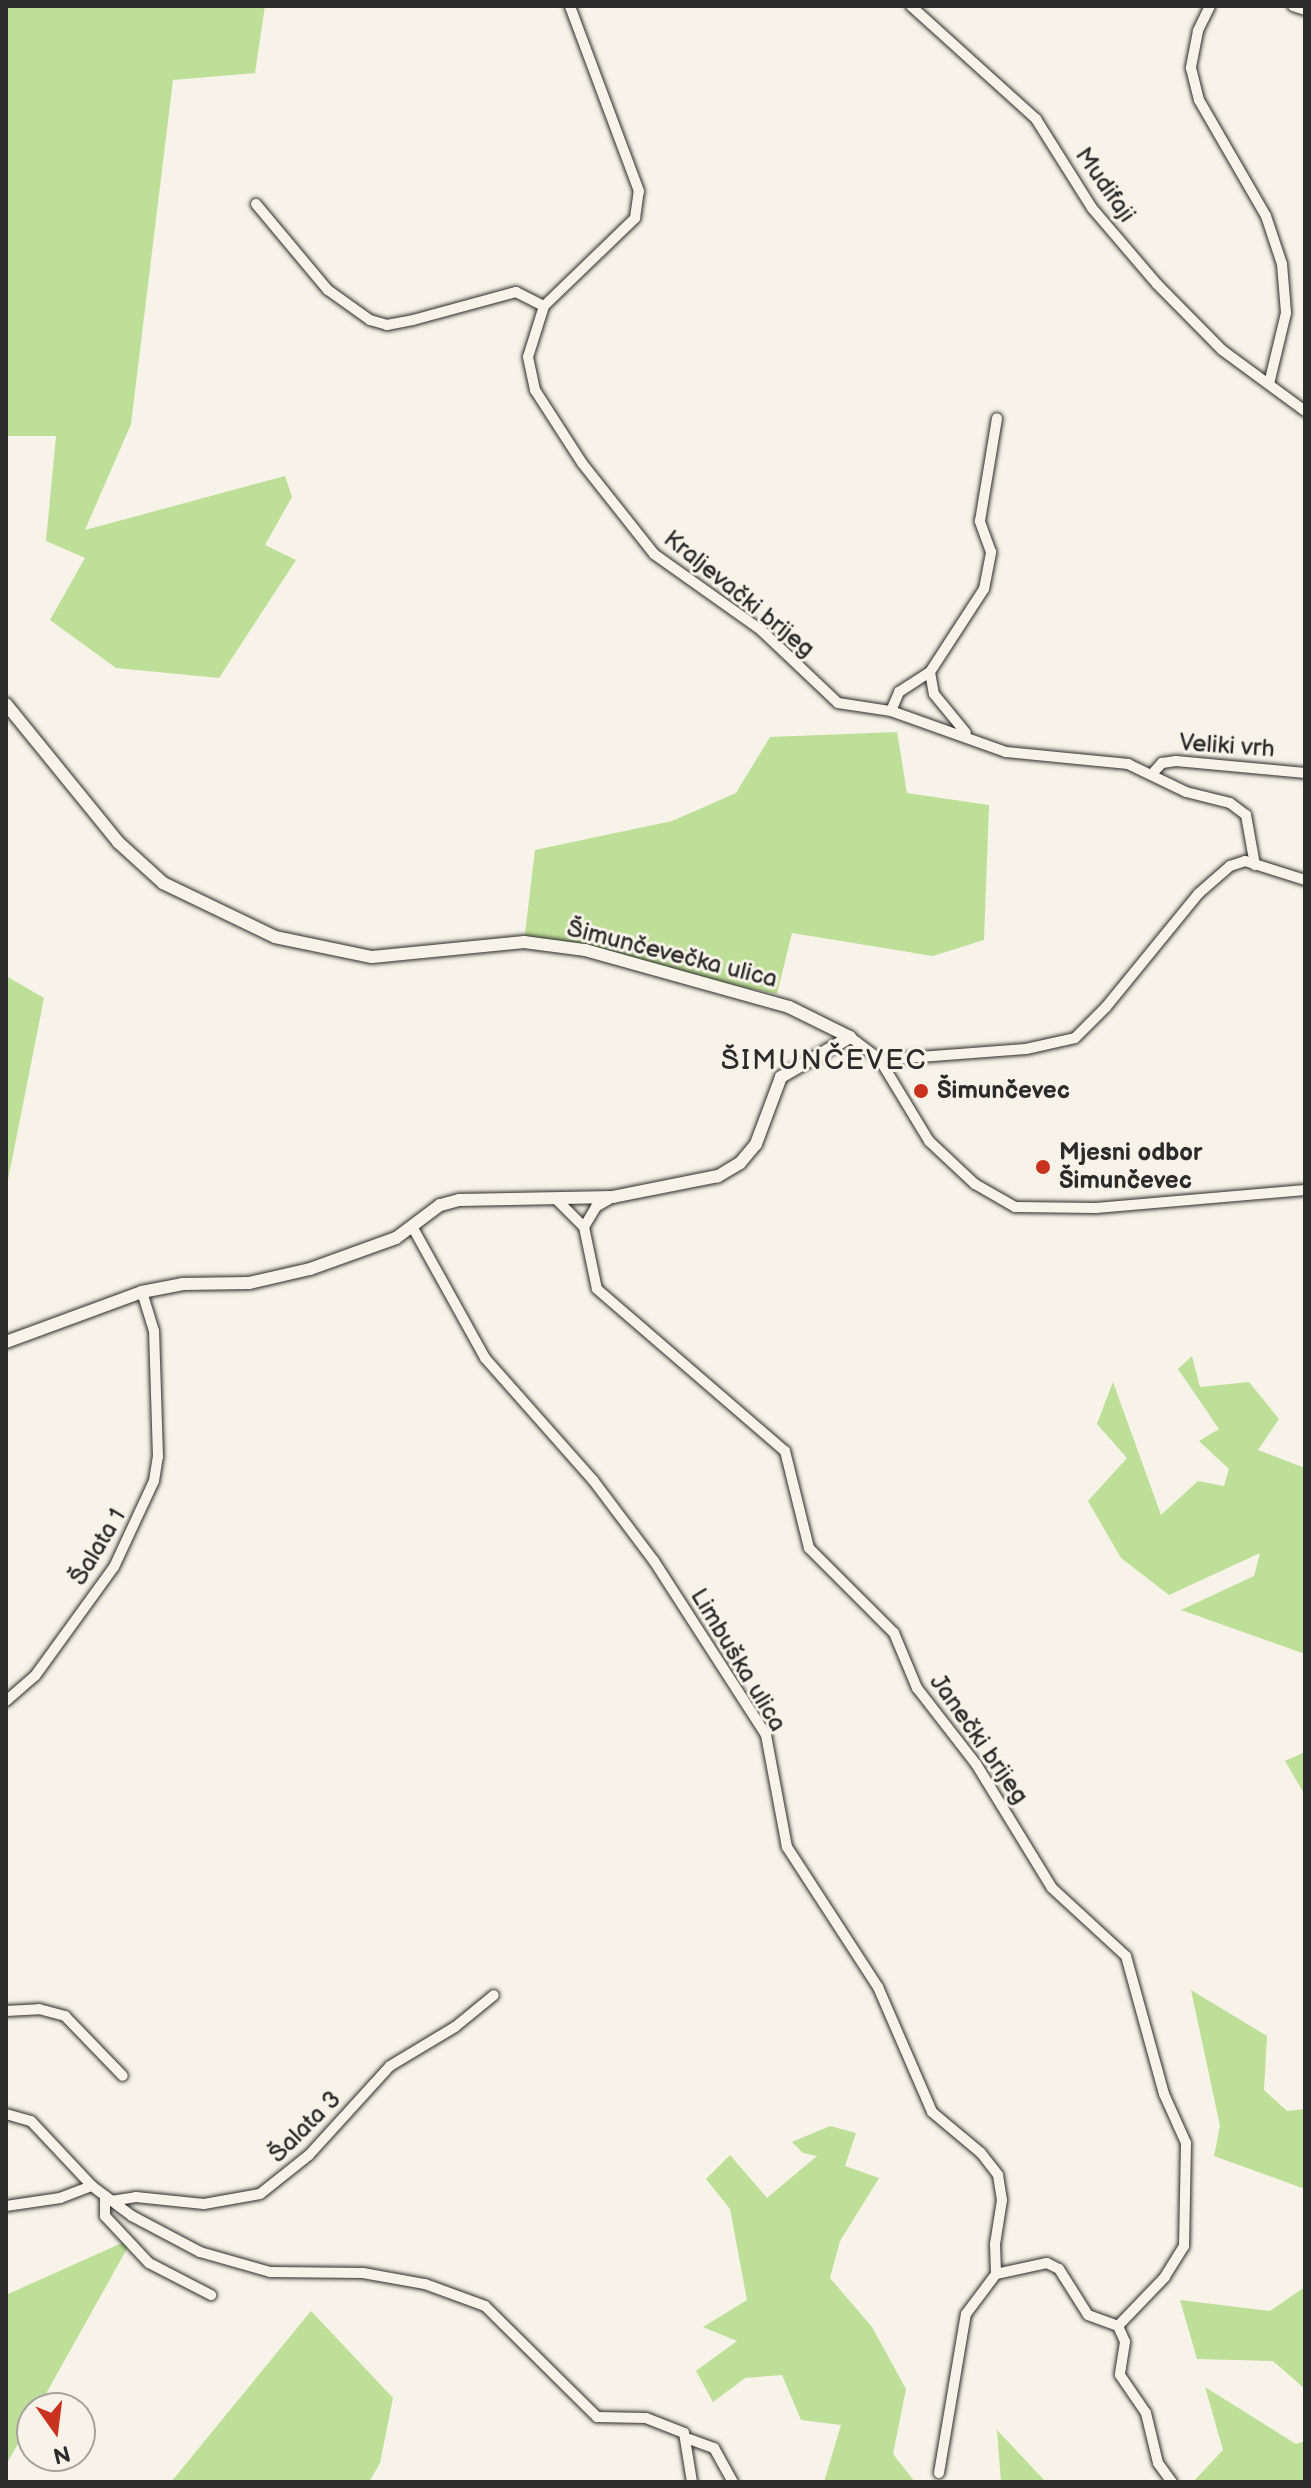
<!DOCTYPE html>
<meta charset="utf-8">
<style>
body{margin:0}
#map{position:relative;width:1311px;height:2488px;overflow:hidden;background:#f7f3e8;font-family:"Balsamiq Sans",sans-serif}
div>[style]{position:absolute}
.green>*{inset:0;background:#bedf98}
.roads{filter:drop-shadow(0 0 2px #2b2b2b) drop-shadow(0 0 2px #2b2b2b)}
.minor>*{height:10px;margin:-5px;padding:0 5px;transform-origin:5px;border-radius:5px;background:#f7f3e8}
.tertiary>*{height:12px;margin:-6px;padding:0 6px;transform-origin:6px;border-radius:6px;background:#f7f3e8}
.dots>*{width:22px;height:22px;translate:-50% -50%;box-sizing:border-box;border:4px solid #f7f3e8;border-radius:50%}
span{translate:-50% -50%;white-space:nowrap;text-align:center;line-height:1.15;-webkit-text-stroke:6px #f7f3e8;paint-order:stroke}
.street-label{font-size:24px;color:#2b2b2b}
.poi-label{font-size:24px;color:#2b2b2b;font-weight:700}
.left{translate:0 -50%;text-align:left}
.quarter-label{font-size:28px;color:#2b2b2b;letter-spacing:2px}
.frame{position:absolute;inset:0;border:8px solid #2b2b2b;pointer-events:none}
.north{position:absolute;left:16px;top:2392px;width:80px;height:80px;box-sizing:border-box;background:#f7f3e8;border:2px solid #a5a39c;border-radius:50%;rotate:166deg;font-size:22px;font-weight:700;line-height:32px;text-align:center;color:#2b2b2b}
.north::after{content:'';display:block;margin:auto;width:28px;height:36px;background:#c8321e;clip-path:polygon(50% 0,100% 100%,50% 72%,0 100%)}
</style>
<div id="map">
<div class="green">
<i style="clip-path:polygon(6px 6px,265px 6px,255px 73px,173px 80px,131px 424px,85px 530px,285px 476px,292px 497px,265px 545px,296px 560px,219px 678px,116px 668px,50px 620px,85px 558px,46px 541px,56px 436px,6px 436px)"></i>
<i style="clip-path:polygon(897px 732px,907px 793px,989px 805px,984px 940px,933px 956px,792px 933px,777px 994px,524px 942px,535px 850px,672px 821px,736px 793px,770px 737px)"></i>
<i style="clip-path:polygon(6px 976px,44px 998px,6px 1190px)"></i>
<i style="clip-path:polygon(1192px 1356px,1200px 1387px,1249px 1382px,1279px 1419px,1258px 1450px,1305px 1468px,1305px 1654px,1181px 1610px,1254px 1576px,1260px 1553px,1169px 1595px,1121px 1558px,1088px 1501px,1127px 1458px,1097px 1424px,1113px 1382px,1161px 1515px,1198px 1481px,1224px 1486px,1229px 1469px,1199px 1441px,1219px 1429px,1178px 1369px)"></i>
<i style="clip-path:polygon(1305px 1752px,1305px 1795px,1285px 1761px)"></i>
<i style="clip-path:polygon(1191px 1990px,1267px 2036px,1264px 2090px,1287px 2111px,1305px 2109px,1305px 2189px,1214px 2156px,1220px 2126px)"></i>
<i style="clip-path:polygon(830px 2126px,856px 2133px,845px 2166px,879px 2178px,840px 2241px,830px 2278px,872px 2327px,906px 2389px,893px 2454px,915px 2482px,824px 2482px,841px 2425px,801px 2420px,782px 2375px,745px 2378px,713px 2402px,696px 2371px,737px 2341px,703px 2327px,747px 2300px,730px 2209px,706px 2179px,730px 2155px,767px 2198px,817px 2156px,803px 2153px,792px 2142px)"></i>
<i style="clip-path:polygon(133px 2238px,38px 2408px,32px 2408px,32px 2419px,6px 2465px,6px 2295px)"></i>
<i style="clip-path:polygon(1305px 2287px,1305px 2389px,1273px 2361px,1197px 2359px,1180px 2300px,1270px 2311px)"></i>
<i style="clip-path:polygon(311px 2311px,393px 2398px,380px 2463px,369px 2482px,171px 2482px)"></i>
<i style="clip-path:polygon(1205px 2387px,1296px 2444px,1305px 2441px,1305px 2482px,1193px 2482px,1223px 2450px)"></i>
<i style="clip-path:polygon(997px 2430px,1046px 2482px,1001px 2482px)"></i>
</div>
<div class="roads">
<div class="minor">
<i style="left:911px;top:6px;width:169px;rotate:42.1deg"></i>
<i style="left:1036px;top:119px;width:105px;rotate:57.8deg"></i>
<i style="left:1092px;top:208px;width:100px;rotate:49.5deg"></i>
<i style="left:1157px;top:284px;width:93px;rotate:45.4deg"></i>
<i style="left:1222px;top:350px;width:103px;rotate:36.3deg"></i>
<i style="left:1210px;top:6px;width:28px;rotate:116deg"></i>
<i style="left:1198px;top:31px;width:38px;rotate:101deg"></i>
<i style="left:1191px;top:68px;width:33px;rotate:76deg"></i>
<i style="left:1199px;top:100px;width:134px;rotate:60deg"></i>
<i style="left:1266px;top:216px;width:51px;rotate:71.6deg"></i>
<i style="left:1282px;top:264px;width:49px;rotate:85.3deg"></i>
<i style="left:1286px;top:313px;width:73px;rotate:103.5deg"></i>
<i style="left:1293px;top:6px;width:13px;rotate:18deg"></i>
<i style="left:256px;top:204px;width:112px;rotate:50.1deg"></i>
<i style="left:328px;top:290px;width:52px;rotate:35.5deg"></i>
<i style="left:370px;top:320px;width:18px;rotate:16deg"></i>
<i style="left:387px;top:325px;width:26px;rotate:-11deg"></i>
<i style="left:413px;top:320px;width:107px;rotate:-15.2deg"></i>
<i style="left:516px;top:292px;width:31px;rotate:27deg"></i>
<i style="left:544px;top:306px;width:53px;rotate:107.4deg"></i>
<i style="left:528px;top:357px;width:34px;rotate:78deg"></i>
<i style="left:535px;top:390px;width:87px;rotate:57.2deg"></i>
<i style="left:582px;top:463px;width:116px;rotate:51.6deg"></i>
<i style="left:654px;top:554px;width:131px;rotate:35.4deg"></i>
<i style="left:761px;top:630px;width:106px;rotate:43.5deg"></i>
<i style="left:838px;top:703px;width:54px;rotate:8.6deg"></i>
<i style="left:891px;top:711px;width:122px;rotate:19.6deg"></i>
<i style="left:1006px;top:752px;width:123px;rotate:5.6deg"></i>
<i style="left:1128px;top:764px;width:64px;rotate:25.8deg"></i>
<i style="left:1186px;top:792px;width:45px;rotate:14deg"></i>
<i style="left:1230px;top:803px;width:20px;rotate:37deg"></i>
<i style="left:1246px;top:815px;width:51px;rotate:79.8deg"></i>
<i style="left:544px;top:306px;width:127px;rotate:-44deg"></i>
<i style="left:635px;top:218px;width:27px;rotate:-82deg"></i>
<i style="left:639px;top:191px;width:197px;rotate:-110.5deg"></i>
<i style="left:930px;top:672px;width:22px;rotate:80deg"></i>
<i style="left:934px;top:694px;width:50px;rotate:50.6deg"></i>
<i style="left:891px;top:711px;width:21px;rotate:-67deg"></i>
<i style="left:899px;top:692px;width:37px;rotate:-33deg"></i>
<i style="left:930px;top:672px;width:99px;rotate:-57deg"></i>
<i style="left:984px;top:589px;width:38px;rotate:-79deg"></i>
<i style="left:991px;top:552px;width:33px;rotate:-110deg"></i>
<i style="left:980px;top:521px;width:104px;rotate:-80.6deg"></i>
<i style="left:1152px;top:774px;width:15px;rotate:-48deg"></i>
<i style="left:1162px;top:763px;width:14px;rotate:-8deg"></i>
<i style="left:1176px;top:761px;width:130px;rotate:5.3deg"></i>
<i style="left:850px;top:1037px;width:38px;rotate:37deg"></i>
<i style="left:880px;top:1060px;width:95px;rotate:58.8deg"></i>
<i style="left:929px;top:1141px;width:63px;rotate:43.1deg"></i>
<i style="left:975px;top:1184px;width:46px;rotate:29.9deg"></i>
<i style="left:1015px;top:1207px;width:81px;rotate:0.7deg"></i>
<i style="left:1096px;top:1208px;width:210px;rotate:-4.9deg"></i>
<i style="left:880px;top:1060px;width:146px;rotate:-4.3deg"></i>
<i style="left:1026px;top:1049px;width:50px;rotate:-12.7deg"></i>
<i style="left:1075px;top:1038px;width:44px;rotate:-45deg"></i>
<i style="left:1106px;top:1007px;width:146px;rotate:-50.8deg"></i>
<i style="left:1198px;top:894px;width:43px;rotate:-41.2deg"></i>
<i style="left:1230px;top:866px;width:16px;rotate:-18deg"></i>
<i style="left:1245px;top:861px;width:63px;rotate:17.6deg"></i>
<i style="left:613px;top:1197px;width:20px;rotate:150deg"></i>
<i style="left:596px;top:1207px;width:23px;rotate:121deg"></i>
<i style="left:584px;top:1227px;width:63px;rotate:78.2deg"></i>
<i style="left:597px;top:1289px;width:248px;rotate:40.8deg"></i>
<i style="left:785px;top:1451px;width:100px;rotate:76.1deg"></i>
<i style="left:809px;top:1548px;width:120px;rotate:45deg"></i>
<i style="left:894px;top:1633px;width:60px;rotate:67.3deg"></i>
<i style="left:917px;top:1688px;width:96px;rotate:52.2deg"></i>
<i style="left:976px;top:1764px;width:145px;rotate:58.5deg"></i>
<i style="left:1052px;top:1888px;width:100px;rotate:42.6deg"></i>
<i style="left:1126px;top:1956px;width:143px;rotate:74.6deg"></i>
<i style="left:1164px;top:2094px;width:54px;rotate:65.8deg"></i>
<i style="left:1186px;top:2143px;width:103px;rotate:91.1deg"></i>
<i style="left:1184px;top:2246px;width:36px;rotate:122deg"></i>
<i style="left:1165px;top:2277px;width:68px;rotate:133.8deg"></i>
<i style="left:555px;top:1198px;width:41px;rotate:45deg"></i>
<i style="left:413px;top:1228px;width:149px;rotate:61deg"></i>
<i style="left:485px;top:1358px;width:163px;rotate:48.5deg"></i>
<i style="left:593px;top:1480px;width:101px;rotate:53deg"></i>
<i style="left:654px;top:1561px;width:207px;rotate:57.2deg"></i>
<i style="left:766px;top:1735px;width:114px;rotate:79.4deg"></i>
<i style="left:787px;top:1847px;width:167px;rotate:57deg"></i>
<i style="left:878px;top:1987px;width:136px;rotate:66.6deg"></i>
<i style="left:932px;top:2112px;width:64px;rotate:39.9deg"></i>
<i style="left:981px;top:2153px;width:28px;rotate:52deg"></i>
<i style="left:998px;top:2175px;width:25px;rotate:81deg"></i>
<i style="left:1002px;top:2200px;width:45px;rotate:99deg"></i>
<i style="left:995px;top:2244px;width:30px;rotate:88deg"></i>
<i style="left:996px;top:2274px;width:52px;rotate:-12.2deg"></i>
<i style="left:1047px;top:2263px;width:13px;rotate:27deg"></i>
<i style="left:1059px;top:2269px;width:54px;rotate:57.8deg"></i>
<i style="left:1088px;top:2315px;width:32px;rotate:20deg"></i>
<i style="left:6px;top:1701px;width:38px;rotate:-41deg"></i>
<i style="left:35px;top:1676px;width:135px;rotate:-54.1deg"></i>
<i style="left:114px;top:1567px;width:95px;rotate:-65.1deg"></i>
<i style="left:154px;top:1481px;width:24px;rotate:-81deg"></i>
<i style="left:158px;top:1457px;width:126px;rotate:-91.8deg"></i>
<i style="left:154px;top:1331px;width:41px;rotate:-107.1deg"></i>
<i style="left:6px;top:2011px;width:33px;rotate:-3deg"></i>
<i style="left:39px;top:2009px;width:27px;rotate:15deg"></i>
<i style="left:65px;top:2016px;width:83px;rotate:46deg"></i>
<i style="left:6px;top:2114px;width:26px;rotate:16deg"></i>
<i style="left:31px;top:2121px;width:89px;rotate:46.8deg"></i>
<i style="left:92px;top:2186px;width:50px;rotate:36.9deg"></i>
<i style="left:132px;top:2216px;width:77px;rotate:27.9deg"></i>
<i style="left:200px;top:2252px;width:73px;rotate:15.9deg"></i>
<i style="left:270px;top:2272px;width:93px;rotate:0.6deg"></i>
<i style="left:363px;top:2273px;width:63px;rotate:10.1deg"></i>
<i style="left:425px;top:2284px;width:64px;rotate:20.1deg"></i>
<i style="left:485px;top:2306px;width:158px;rotate:44.7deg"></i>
<i style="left:597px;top:2417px;width:49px;rotate:1.2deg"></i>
<i style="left:646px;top:2418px;width:41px;rotate:21.5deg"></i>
<i style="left:684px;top:2433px;width:50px;rotate:80.7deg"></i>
<i style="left:105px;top:2196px;width:20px;rotate:90deg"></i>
<i style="left:105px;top:2216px;width:64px;rotate:46.9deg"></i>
<i style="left:149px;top:2263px;width:70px;rotate:27.3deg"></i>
<i style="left:111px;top:2201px;width:25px;rotate:-9deg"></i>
<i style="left:136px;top:2197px;width:68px;rotate:5.9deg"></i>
<i style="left:204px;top:2204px;width:57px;rotate:-10.1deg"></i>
<i style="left:260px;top:2194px;width:63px;rotate:-38.5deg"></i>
<i style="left:309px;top:2155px;width:120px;rotate:-47.7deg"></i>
<i style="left:390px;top:2066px;width:76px;rotate:-31deg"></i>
<i style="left:455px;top:2027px;width:50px;rotate:-39.4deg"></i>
<i style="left:6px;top:2206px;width:55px;rotate:-8.4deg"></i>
<i style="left:60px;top:2198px;width:34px;rotate:-21deg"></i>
<i style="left:1118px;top:2326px;width:17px;rotate:66deg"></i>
<i style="left:1125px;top:2342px;width:33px;rotate:99deg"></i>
<i style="left:1120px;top:2375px;width:46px;rotate:55.6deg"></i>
<i style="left:1146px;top:2413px;width:51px;rotate:76.5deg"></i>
<i style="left:1158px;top:2463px;width:24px;rotate:54deg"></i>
<i style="left:689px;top:2439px;width:27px;rotate:20deg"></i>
<i style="left:714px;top:2448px;width:39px;rotate:61deg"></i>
<i style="left:939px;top:2473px;width:161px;rotate:-80.4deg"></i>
<i style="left:966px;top:2314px;width:50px;rotate:-53.1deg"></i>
</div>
<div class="tertiary">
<i style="left:6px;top:704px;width:178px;rotate:50.9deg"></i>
<i style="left:118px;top:842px;width:61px;rotate:42.3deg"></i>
<i style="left:163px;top:883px;width:124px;rotate:25.7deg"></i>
<i style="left:275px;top:937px;width:99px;rotate:11.7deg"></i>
<i style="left:372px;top:957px;width:153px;rotate:-5.6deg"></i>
<i style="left:524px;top:942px;width:62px;rotate:7.5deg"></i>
<i style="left:585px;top:950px;width:212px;rotate:15.6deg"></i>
<i style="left:789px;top:1007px;width:68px;rotate:26.2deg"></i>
<i style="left:850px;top:1037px;width:80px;rotate:149.9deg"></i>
<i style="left:781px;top:1077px;width:72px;rotate:110.5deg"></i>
<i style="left:756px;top:1144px;width:25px;rotate:130deg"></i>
<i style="left:740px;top:1163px;width:26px;rotate:149deg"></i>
<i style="left:718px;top:1176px;width:107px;rotate:168.7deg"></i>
<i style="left:613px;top:1197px;width:154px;rotate:178.9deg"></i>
<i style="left:459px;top:1200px;width:20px;rotate:165deg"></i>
<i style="left:440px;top:1205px;width:55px;rotate:143.1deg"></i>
<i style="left:396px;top:1238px;width:91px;rotate:160.2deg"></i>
<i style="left:310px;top:1269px;width:63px;rotate:167.1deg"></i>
<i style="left:249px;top:1283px;width:66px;rotate:179.1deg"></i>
<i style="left:183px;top:1284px;width:42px;rotate:169deg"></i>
<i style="left:142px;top:1292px;width:145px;rotate:159.8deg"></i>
</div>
</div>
<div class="dots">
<i style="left:921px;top:1091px;background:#c8321e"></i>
<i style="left:1043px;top:1167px;background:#c8321e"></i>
</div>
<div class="street-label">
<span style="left:1105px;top:185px;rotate:55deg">Mudifaji</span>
<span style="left:739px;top:594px;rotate:39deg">Kraljevački brijeg</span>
<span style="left:1227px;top:746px;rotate:4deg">Veliki vrh</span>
<span style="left:672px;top:954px;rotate:14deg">Šimunčevečka ulica</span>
<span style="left:98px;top:1547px;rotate:-59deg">Šalata 1</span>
<span style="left:738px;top:1660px;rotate:59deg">Limbuška ulica</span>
<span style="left:979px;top:1739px;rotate:55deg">Janečki brijeg</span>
<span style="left:305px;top:2127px;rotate:-45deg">Šalata 3</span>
</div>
<div class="poi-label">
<span class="left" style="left:937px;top:1091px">Šimunčevec</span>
<span class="left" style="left:1059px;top:1167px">Mjesni odbor<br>Šimunčevec</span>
</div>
<div class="quarter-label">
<span style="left:824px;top:1061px">ŠIMUNČEVEC</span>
</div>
<div class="frame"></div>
<div class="north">N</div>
</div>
